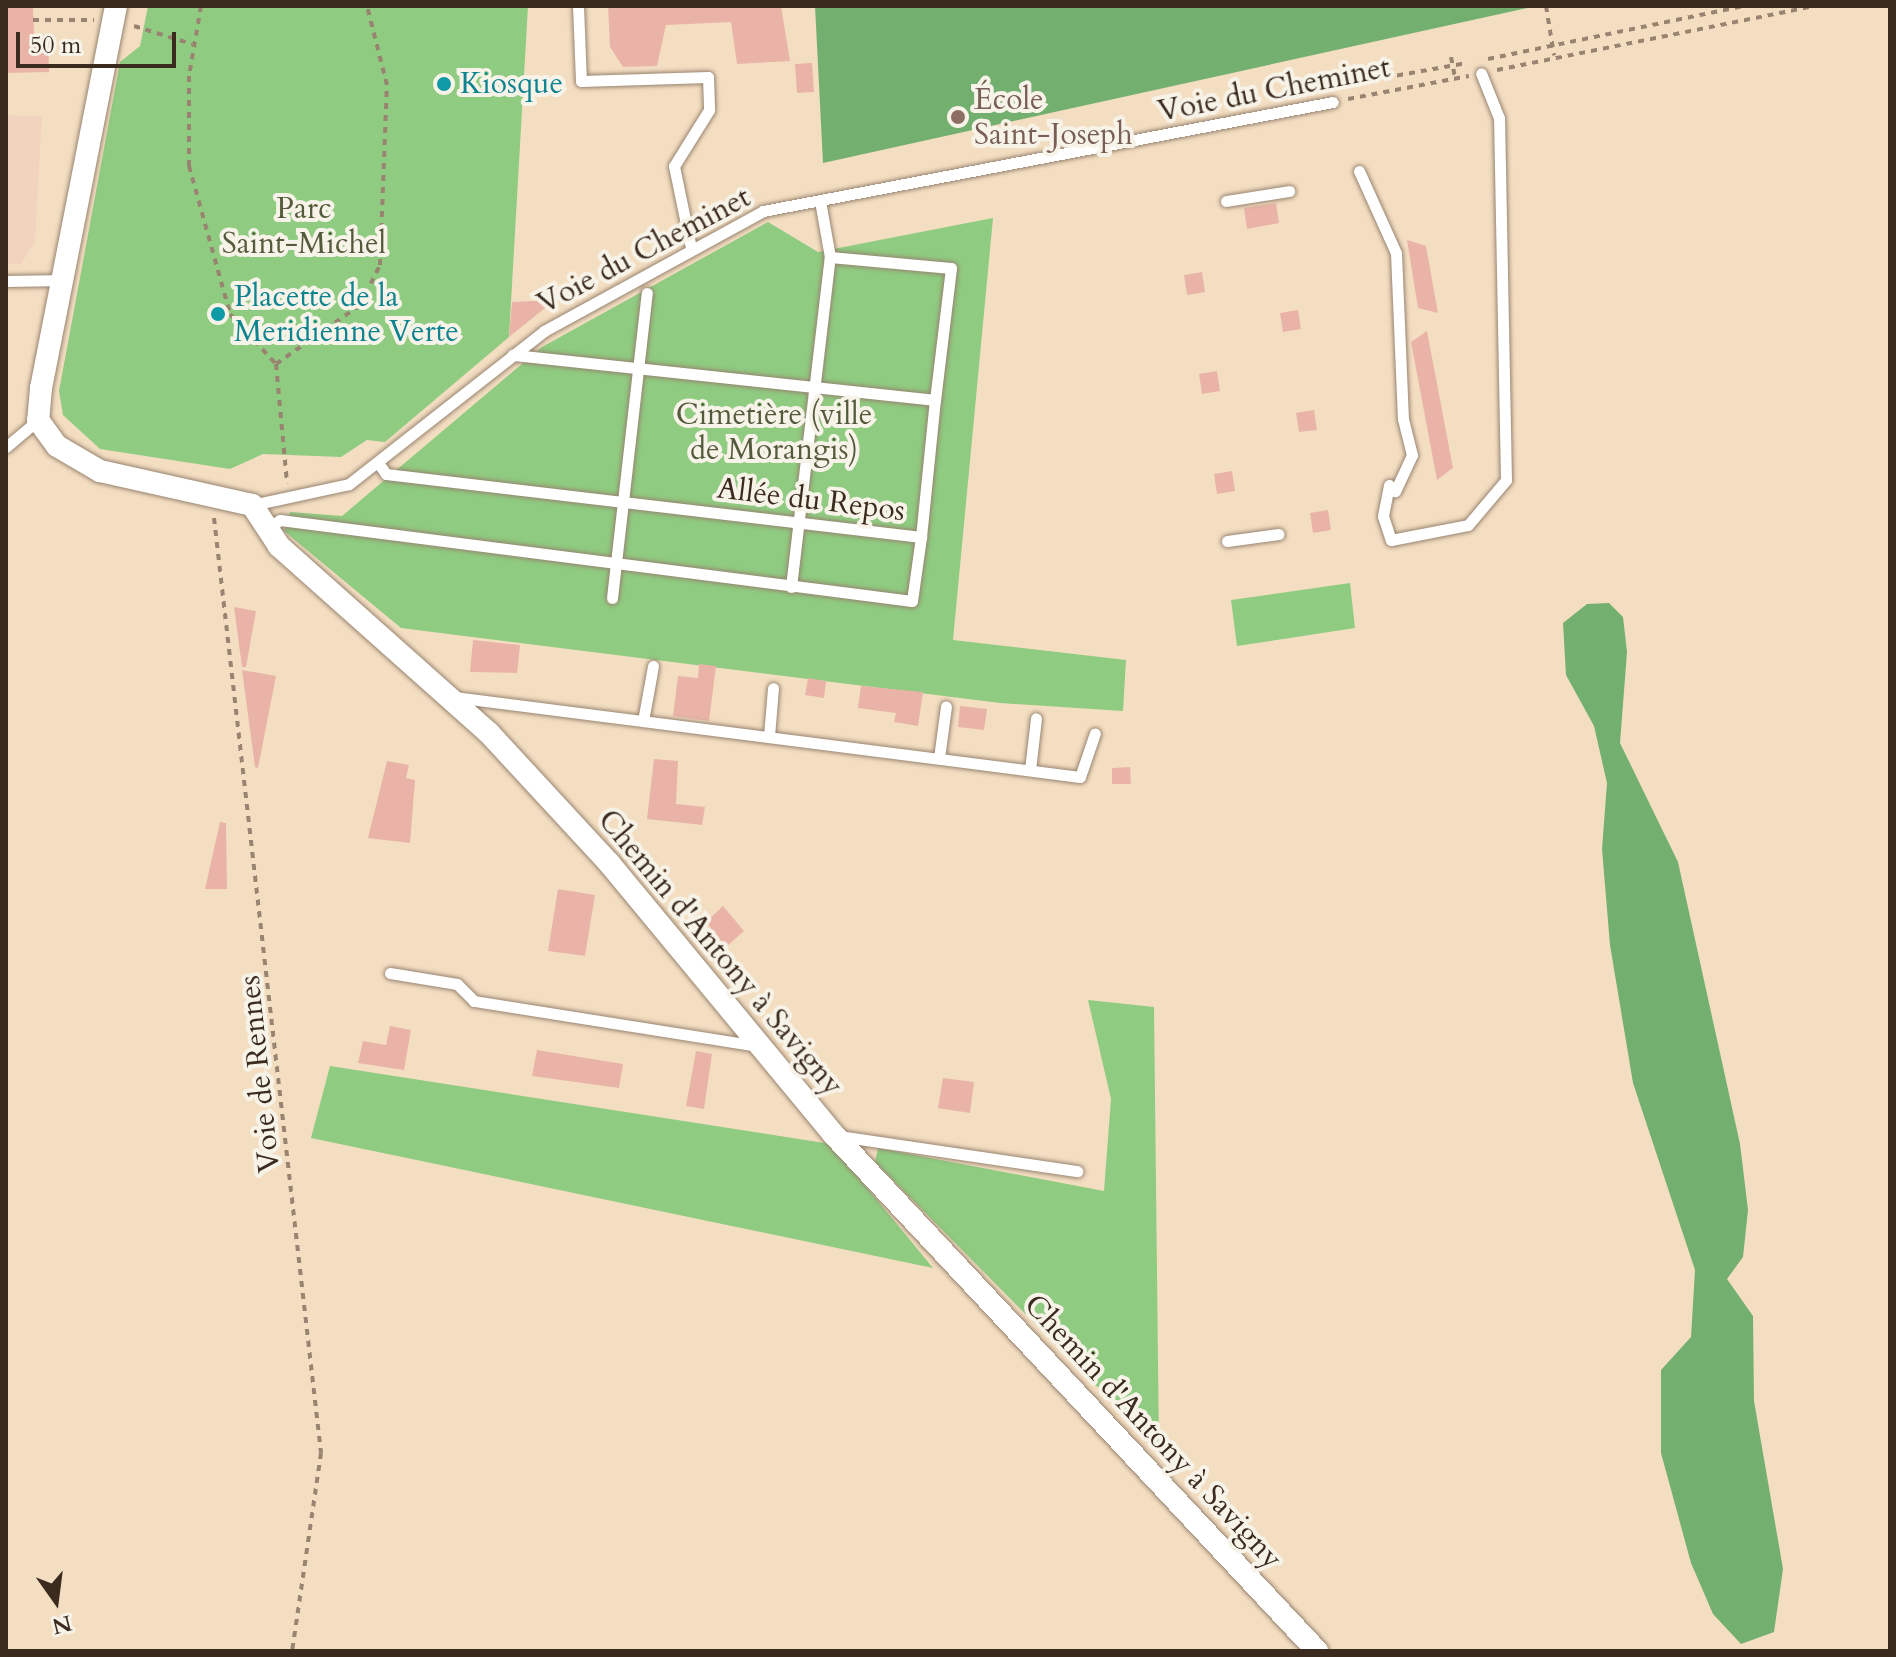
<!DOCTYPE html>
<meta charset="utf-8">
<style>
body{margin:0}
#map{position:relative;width:1896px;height:1657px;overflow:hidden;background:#f4dec2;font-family:Cardo,serif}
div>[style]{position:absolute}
.built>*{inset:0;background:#f2d4be}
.green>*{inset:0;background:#8fcb81}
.forest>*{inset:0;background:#73af6f}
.building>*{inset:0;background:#e9b4a7}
.round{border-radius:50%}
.path>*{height:4px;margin-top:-2px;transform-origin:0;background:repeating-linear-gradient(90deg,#988470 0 6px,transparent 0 12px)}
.roads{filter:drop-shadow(0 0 2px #988470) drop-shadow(0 0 2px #988470)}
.lane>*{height:11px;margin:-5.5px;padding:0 5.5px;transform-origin:5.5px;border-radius:5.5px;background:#fff}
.street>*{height:22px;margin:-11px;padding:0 11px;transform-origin:11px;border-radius:11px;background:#fff}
.dots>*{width:22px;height:22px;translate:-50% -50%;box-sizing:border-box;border:4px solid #f7f3e8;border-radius:50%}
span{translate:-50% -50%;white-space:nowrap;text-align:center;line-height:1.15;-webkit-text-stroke:8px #f7f3e8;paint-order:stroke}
.culture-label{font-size:30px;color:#0d838f}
.left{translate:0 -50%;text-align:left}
.street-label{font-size:30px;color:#3b2a1e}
.education-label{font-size:30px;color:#785e54}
.park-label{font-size:30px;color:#545a3c}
.frame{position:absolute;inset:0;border:8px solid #3b2a1e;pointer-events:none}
.north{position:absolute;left:16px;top:1561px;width:80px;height:80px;-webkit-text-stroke:6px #f7f3e8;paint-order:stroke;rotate:166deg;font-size:22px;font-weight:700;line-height:32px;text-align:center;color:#3b2a1e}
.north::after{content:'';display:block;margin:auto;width:28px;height:36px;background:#3b2a1e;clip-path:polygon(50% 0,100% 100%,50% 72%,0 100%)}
.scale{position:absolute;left:16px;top:32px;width:160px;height:36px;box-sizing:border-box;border:4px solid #3b2a1e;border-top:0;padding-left:10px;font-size:24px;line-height:28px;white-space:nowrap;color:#3b2a1e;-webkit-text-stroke:6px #f7f3e8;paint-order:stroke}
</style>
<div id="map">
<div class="built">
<i style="clip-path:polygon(6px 115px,42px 116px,35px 242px,21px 264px,6px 264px)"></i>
</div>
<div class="green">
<i style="clip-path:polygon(148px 6px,528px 6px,509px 337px,385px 442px,367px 440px,341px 457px,263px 454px,230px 469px,100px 449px,63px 415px,59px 391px,120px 62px,140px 46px)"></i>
<i style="clip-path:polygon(993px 218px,953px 640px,1126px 660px,1123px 711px,1000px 703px,401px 628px,284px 531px,290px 512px,342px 516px,542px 347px,768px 222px,818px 252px)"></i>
<i style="clip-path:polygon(1350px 583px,1355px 628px,1237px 646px,1231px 600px)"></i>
<i style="clip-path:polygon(1088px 1000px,1154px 1007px,1159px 1449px,875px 1162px,878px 1148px,1104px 1191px,1111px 1099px)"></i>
<i style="clip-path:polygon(330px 1066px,831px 1144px,933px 1268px,311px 1138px)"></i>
</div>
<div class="forest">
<i style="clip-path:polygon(815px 6px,1536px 6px,823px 163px)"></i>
<i style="clip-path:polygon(1609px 603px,1623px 617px,1627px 652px,1620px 743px,1678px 862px,1740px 1144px,1748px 1210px,1743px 1257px,1727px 1279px,1753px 1316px,1754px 1401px,1783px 1569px,1774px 1632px,1741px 1644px,1713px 1614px,1691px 1563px,1661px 1453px,1661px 1370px,1691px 1337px,1695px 1270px,1633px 1083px,1610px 945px,1602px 849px,1607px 783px,1594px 726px,1566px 675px,1563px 623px,1587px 604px)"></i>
</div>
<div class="building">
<i style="clip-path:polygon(6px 6px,33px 6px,34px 34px,48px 34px,49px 72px,6px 73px)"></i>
<i style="clip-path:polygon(608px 6px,781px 6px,790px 61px,737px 64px,731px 22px,666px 25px,657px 66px,623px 67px,610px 47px)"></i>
<i style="clip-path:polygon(812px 63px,814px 92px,797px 93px,795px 64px)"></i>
<i class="round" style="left:435px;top:74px;width:18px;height:18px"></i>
<i style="clip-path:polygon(1276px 203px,1279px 223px,1247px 229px,1244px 208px)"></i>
<i style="clip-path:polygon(1407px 240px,1426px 246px,1438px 313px,1418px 308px)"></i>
<i style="clip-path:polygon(1202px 272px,1205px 292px,1187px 295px,1184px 275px)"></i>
<i style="clip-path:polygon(555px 300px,509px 337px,512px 302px)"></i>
<i style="clip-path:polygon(1298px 310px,1301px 329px,1283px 332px,1280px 313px)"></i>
<i style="clip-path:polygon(1427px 331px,1453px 468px,1437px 480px,1411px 342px)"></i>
<i style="clip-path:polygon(1217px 371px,1220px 391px,1202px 394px,1199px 374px)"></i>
<i style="clip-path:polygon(1314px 410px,1317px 430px,1299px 432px,1296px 413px)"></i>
<i style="clip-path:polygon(1232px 471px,1235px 491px,1217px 494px,1214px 474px)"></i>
<i style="clip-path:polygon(1328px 510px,1331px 530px,1313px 533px,1310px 513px)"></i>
<i style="clip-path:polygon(234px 607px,256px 611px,246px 667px,242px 667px)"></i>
<i style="clip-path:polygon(473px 640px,520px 645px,517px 673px,470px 672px)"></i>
<i style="clip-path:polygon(699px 664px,716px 666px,709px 721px,673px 716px,678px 676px,698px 678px)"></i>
<i style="clip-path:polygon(242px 670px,276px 676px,258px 768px,255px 767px)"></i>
<i style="clip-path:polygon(808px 678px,826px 681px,824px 698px,805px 695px)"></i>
<i style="clip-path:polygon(861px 686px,923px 692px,918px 726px,894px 722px,896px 713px,858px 708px)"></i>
<i style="clip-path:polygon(960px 706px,987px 709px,984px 730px,958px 727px)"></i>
<i style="clip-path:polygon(654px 759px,678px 761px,676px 804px,705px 807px,702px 825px,647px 819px)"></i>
<i style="clip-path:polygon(387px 761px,409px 765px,406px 778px,415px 780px,410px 843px,368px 838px)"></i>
<i style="clip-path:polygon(1130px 767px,1131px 784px,1112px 784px,1112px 768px)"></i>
<i style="clip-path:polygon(220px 822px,226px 823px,227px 889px,205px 889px)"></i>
<i style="clip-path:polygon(558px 889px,595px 895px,585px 956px,548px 951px)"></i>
<i style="clip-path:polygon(723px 906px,744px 931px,726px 947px,706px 922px)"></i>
<i style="clip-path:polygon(390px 1026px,411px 1030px,404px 1070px,358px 1063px,363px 1041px,386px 1045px)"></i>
<i style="clip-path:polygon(537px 1050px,623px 1064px,619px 1088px,532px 1076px)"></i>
<i style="clip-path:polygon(696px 1051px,712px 1054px,704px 1109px,686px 1106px)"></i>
<i style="clip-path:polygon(943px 1078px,974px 1082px,970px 1113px,938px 1108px)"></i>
</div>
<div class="path">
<i style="left:201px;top:6px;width:71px;rotate:99.7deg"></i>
<i style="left:189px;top:76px;width:90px;rotate:90deg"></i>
<i style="left:189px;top:166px;width:154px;rotate:74.5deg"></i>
<i style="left:230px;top:314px;width:68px;rotate:47.4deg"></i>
<i style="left:276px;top:364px;width:120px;rotate:84.7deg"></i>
<i style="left:1546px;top:6px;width:50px;rotate:80.7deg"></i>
<i style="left:33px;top:20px;width:61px"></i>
<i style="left:134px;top:26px;width:61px;rotate:17.2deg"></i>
<i style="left:1451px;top:57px;width:21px;rotate:79deg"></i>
<i style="left:1488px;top:59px;width:261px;rotate:-11.7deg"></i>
<i style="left:1497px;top:70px;width:323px;rotate:-11.4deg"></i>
<i style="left:1338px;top:86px;width:131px;rotate:-10.1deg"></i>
<i style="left:1348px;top:99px;width:123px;rotate:-10.8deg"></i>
<i style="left:276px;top:364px;width:103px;rotate:-35.1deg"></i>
<i style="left:360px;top:305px;width:45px;rotate:-63.4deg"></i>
<i style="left:380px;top:265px;width:180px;rotate:-87.8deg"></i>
<i style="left:387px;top:85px;width:81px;rotate:-104.2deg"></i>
<i style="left:214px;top:518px;width:941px;rotate:83.47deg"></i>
<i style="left:321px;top:1453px;width:200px;rotate:98.3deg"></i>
</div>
<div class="roads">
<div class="lane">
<i style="left:578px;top:6px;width:75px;rotate:87.7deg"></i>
<i style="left:581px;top:81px;width:127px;rotate:-1.8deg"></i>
<i style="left:708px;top:77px;width:33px;rotate:88deg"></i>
<i style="left:709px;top:110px;width:66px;rotate:122deg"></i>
<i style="left:674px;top:166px;width:84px;rotate:78.3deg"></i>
<i style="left:1359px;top:171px;width:90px;rotate:65.7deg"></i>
<i style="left:1396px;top:253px;width:166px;rotate:87.6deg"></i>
<i style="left:1403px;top:419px;width:37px;rotate:76deg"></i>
<i style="left:1412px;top:455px;width:40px;rotate:115deg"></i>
<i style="left:820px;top:201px;width:57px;rotate:79.9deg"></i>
<i style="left:1226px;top:201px;width:64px;rotate:-9deg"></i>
<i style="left:6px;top:281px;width:58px;rotate:-1deg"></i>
<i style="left:6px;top:447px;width:42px;rotate:-40.2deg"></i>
<i style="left:379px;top:464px;width:12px;rotate:55deg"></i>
<i style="left:386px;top:474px;width:539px;rotate:6.72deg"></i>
<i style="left:921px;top:537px;width:138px;rotate:-84.2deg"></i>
<i style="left:935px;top:400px;width:425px;rotate:-173.9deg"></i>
<i style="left:1389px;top:485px;width:32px;rotate:101deg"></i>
<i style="left:1383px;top:516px;width:25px;rotate:72deg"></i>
<i style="left:1391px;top:540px;width:78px;rotate:-11deg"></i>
<i style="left:1468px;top:525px;width:59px;rotate:-49.8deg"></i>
<i style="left:1506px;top:480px;width:362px;rotate:-91.1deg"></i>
<i style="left:1499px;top:118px;width:48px;rotate:-111.8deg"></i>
<i style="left:252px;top:505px;width:99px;rotate:-12.2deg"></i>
<i style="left:349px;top:484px;width:248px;rotate:-38.1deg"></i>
<i style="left:544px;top:331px;width:250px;rotate:-28.7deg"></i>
<i style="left:763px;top:211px;width:580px;rotate:-10.83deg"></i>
<i style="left:266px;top:530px;width:17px;rotate:-36deg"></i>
<i style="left:280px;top:520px;width:637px;rotate:7.3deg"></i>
<i style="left:912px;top:601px;width:65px;rotate:-82deg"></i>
<i style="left:1227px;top:541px;width:52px;rotate:-7.7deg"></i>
<i style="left:791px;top:587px;width:332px;rotate:-83.3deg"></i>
<i style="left:830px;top:257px;width:121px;rotate:5.2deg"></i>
<i style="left:951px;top:268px;width:133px;rotate:96.9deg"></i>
<i style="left:612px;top:598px;width:307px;rotate:-83.5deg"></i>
<i style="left:454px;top:697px;width:631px;rotate:7.28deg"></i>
<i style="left:1080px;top:777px;width:46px;rotate:-71.2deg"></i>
<i style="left:643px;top:721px;width:56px;rotate:-79.7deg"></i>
<i style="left:769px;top:736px;width:48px;rotate:-85.2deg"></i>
<i style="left:939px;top:758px;width:52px;rotate:-82.3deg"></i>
<i style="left:1030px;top:770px;width:52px;rotate:-83.4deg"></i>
<i style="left:390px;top:973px;width:68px;rotate:9.3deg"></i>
<i style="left:457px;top:984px;width:24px;rotate:45deg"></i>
<i style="left:474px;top:1001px;width:289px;rotate:9deg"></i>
<i style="left:839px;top:1136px;width:241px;rotate:8.4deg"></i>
</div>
<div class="street">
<i style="left:116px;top:6px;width:389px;rotate:101.1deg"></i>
<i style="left:41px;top:388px;width:32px;rotate:95deg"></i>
<i style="left:38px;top:420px;width:32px;rotate:54deg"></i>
<i style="left:57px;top:446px;width:50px;rotate:30.2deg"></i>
<i style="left:100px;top:471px;width:156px;rotate:12.6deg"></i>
<i style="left:252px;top:505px;width:49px;rotate:56.6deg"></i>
<i style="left:279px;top:546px;width:281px;rotate:41.7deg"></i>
<i style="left:489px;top:733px;width:177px;rotate:47.3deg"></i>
<i style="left:609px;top:863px;width:353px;rotate:50.4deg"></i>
<i style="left:834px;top:1135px;width:707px;rotate:46.89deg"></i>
</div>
</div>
<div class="dots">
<i style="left:444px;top:84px;background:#0f9aa8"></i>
<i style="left:958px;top:117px;background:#8d6e63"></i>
<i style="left:218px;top:314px;background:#0f9aa8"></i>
</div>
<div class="culture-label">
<span class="left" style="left:460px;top:84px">Kiosque</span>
<span class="left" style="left:234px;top:314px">Placette de la<br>Meridienne Verte</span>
</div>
<div class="street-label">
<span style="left:1274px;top:90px;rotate:-11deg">Voie du Cheminet</span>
<span style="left:644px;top:251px;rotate:-28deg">Voie du Cheminet</span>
<span style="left:811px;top:500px;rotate:7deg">Allée du Repos</span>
<span style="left:720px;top:953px;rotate:50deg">Chemin d'Antony à Savigny</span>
<span style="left:260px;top:1074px;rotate:-96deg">Voie de Rennes</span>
<span style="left:1153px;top:1432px;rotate:47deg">Chemin d'Antony à Savigny</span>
</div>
<div class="education-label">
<span class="left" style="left:974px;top:117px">École<br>Saint-Joseph</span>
</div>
<div class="park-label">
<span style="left:304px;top:226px">Parc<br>Saint-Michel</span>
<span style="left:774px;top:432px">Cimetière (ville<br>de Morangis)</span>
</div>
<div class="frame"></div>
<div class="north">N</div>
<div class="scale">50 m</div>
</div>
